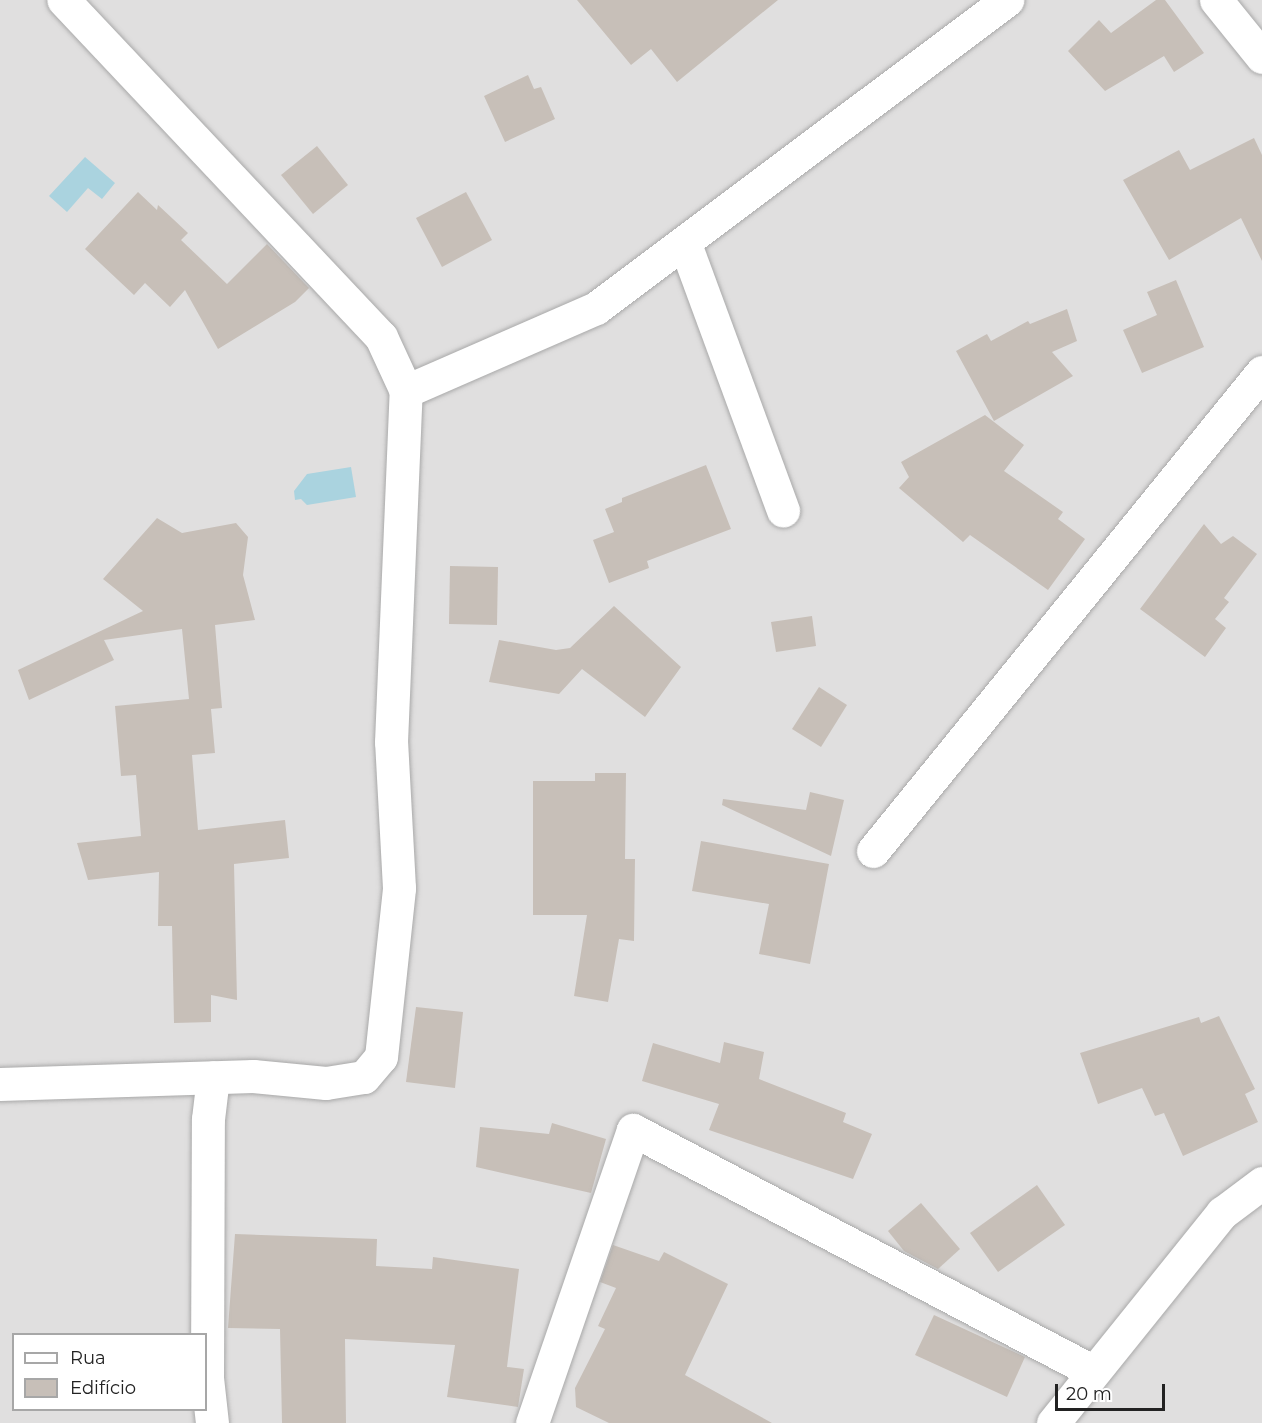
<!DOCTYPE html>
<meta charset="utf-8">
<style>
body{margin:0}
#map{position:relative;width:1262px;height:1423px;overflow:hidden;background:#f2efe9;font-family:Montserrat,sans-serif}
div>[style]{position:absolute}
.residential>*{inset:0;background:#e0dfdf}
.water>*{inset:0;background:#aad3df}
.building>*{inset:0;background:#c7bfb8}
.roads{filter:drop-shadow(0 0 2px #a9a9a9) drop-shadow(0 0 2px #a9a9a9)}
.minor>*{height:33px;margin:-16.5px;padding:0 16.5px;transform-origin:16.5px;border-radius:16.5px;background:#fff}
span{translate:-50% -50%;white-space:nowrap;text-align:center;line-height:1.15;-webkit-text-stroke:4.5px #fff;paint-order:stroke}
.legend{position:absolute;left:12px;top:1333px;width:195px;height:78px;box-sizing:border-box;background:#fff;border:2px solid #a7a7a7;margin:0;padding:8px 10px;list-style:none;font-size:18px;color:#222}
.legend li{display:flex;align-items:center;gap:12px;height:30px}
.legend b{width:30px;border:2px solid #a7a7a7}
.scale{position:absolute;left:1055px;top:1384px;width:110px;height:27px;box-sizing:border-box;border:3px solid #222;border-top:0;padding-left:8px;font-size:18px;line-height:21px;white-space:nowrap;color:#222;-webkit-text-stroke:4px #fff;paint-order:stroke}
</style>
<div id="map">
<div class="residential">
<i style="clip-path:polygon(evenodd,0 0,1262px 0,1262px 1423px,0 1423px,0 0,14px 1334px,206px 1334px,206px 1410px,14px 1410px,14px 1334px)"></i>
</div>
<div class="water">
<i style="clip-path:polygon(85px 157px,115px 183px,102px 199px,88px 188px,67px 212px,49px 196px)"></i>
<i style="clip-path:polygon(351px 467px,356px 497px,307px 505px,301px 499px,295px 500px,294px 491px,307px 474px)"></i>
</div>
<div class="building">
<i style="clip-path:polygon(577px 0,778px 0,677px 82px,651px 49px,631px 65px)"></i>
<i style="clip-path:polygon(1156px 0,1165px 0,1204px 53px,1174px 72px,1164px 56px,1105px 91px,1068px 51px,1099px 20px,1111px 33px)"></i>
<i style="clip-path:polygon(528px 75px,534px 89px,541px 87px,555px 119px,505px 142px,484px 96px)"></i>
<i style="clip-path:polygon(1254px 138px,1262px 155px,1262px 261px,1241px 218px,1169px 260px,1123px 180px,1179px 150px,1190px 170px)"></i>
<i style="clip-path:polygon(317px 146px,348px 185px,313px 214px,281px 175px)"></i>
<i style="clip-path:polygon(138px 192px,157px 210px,158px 205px,188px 233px,181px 240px,227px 284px,267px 244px,309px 288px,295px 302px,218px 349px,185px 290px,170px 307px,145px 283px,134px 295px,85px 249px)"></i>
<i style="clip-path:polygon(466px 192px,492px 240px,442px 267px,416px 218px)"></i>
<i style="clip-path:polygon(1176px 280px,1204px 347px,1142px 373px,1123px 330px,1157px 315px,1147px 292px)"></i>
<i style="clip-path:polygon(1067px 309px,1077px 341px,1052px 352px,1073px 376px,994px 421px,956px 351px,987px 334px,991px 341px,1028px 321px,1030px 324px)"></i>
<i style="clip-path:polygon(985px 415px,1024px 445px,1004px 471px,1063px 512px,1058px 519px,1085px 539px,1048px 590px,970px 535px,963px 542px,899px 488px,909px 477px,901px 462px)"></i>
<i style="clip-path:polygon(706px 465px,731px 529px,647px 561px,649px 568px,609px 583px,593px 540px,614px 532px,605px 509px,622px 502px,622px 498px)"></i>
<i style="clip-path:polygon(157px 518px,182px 533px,236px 523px,248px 537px,243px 575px,255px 620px,215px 625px,222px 708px,211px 709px,215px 753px,192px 755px,198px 830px,285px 820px,289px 858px,234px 864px,237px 1000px,211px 995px,211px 1022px,174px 1023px,172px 926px,158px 926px,159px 872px,88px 880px,77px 843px,141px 836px,136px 775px,121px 776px,115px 706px,189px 699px,182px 629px,104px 640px,114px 660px,29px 700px,18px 670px,143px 611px,103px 579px)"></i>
<i style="clip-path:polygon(1204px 524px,1221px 544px,1233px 536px,1257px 554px,1224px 598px,1229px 602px,1215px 619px,1226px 628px,1205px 657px,1140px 609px)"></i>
<i style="clip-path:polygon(450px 566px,498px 567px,497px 625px,449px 624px)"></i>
<i style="clip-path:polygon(614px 606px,681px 667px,645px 717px,582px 669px,559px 694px,489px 682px,499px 640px,556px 650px,570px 648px)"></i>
<i style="clip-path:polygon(812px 616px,816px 646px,776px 652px,771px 622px)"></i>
<i style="clip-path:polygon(819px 687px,847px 705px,821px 747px,792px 729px)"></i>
<i style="clip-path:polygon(595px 773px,626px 773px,625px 859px,635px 859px,634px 941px,619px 939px,608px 1002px,574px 996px,587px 915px,533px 915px,533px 781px,595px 781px)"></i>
<i style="clip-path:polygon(810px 792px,844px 800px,831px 856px,722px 805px,723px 799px,806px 810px)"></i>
<i style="clip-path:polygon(701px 841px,829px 864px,810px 964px,759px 954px,769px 904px,692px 891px)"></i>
<i style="clip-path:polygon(416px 1007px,463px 1012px,455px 1088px,406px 1082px)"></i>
<i style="clip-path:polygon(1219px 1016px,1255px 1089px,1245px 1094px,1258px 1122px,1183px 1156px,1164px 1113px,1155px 1116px,1142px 1088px,1098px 1104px,1080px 1053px,1199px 1017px,1201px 1023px)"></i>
<i style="clip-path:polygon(724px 1042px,764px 1052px,759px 1079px,846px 1113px,843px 1122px,872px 1134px,853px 1179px,709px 1130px,719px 1104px,642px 1081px,653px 1043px,720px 1063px)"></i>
<i style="clip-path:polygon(552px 1123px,606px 1139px,591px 1193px,476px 1167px,480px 1127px,549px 1134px)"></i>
<i style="clip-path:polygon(1037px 1185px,1065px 1225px,998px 1272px,970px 1233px)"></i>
<i style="clip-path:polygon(921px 1203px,960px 1249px,938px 1269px,904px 1251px,888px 1231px)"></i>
<i style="clip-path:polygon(235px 1234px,377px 1239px,376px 1266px,432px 1269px,433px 1257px,519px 1269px,507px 1367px,524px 1369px,518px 1407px,447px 1397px,455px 1345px,345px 1339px,346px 1423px,282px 1423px,280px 1329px,228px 1328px)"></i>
<i style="clip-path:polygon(613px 1245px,659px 1261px,664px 1252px,728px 1284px,685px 1375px,772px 1423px,609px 1423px,576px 1407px,575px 1388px,605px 1329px,598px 1326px,616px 1288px,600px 1282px)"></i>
<i style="clip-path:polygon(934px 1315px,1025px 1357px,1007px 1397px,915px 1355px)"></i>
</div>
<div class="roads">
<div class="minor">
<i style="left:1216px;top:0;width:73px;rotate:51.1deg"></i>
<i style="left:685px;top:244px;width:284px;rotate:69.8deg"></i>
<i style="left:406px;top:391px;width:207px;rotate:-23.6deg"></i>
<i style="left:596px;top:308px;width:514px;rotate:-36.85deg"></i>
<i style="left:873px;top:851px;width:617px;rotate:-50.92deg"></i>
<i style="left:0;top:1084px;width:253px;rotate:-1.8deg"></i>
<i style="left:253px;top:1076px;width:73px;rotate:5.5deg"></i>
<i style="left:326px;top:1083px;width:38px;rotate:-9deg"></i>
<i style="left:364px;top:1077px;width:26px;rotate:-50deg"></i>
<i style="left:381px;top:1057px;width:170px;rotate:-83.9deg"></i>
<i style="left:399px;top:888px;width:146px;rotate:-93.1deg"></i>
<i style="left:391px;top:742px;width:351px;rotate:-87.6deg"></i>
<i style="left:406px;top:391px;width:60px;rotate:-114.8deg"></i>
<i style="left:381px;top:337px;width:463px;rotate:-133.3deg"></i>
<i style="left:212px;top:1423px;width:45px;rotate:-96.3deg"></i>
<i style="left:207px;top:1378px;width:259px;rotate:-89.8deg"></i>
<i style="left:208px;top:1119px;width:42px;rotate:-83.2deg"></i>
<i style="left:532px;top:1423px;width:310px;rotate:-71deg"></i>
<i style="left:633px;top:1130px;width:518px;rotate:27.7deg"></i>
<i style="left:1053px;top:1423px;width:270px;rotate:-51.2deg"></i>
<i style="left:1222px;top:1213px;width:50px;rotate:-36.9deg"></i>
</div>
</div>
<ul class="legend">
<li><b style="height:8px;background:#fff"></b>Rua</li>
<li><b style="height:16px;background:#c7bfb8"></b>Edifício</li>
</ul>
<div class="scale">20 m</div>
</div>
